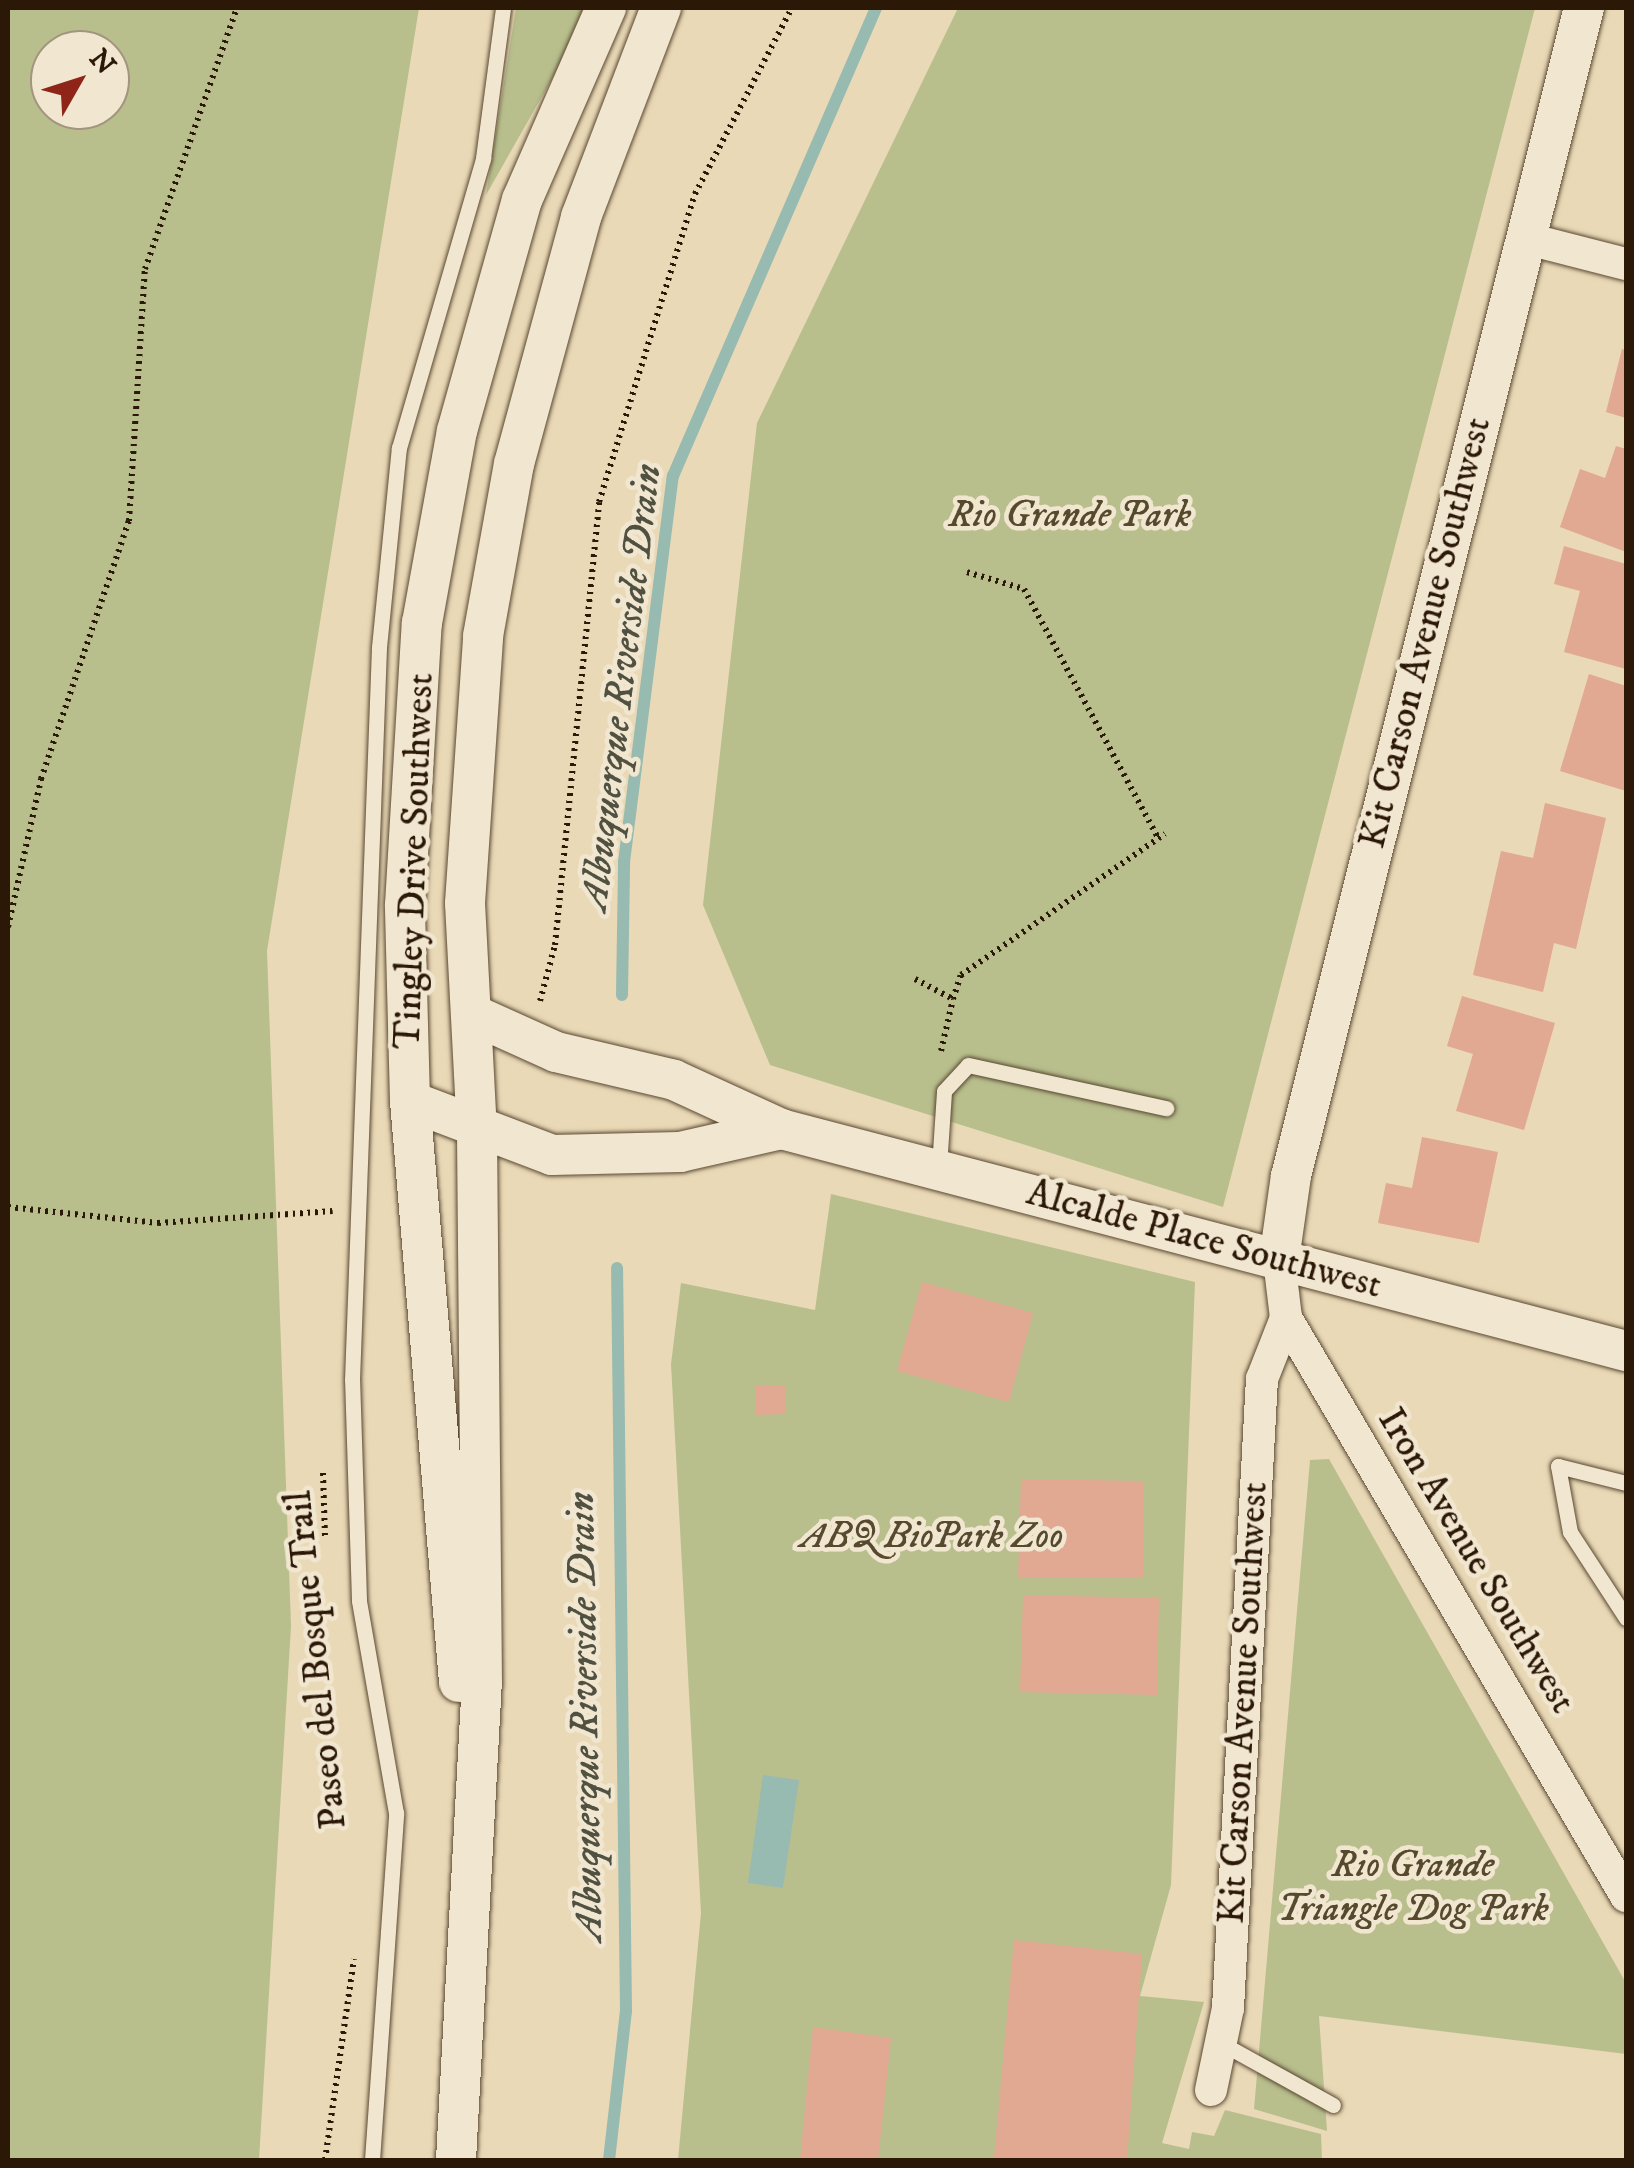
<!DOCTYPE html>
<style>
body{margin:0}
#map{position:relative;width:1634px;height:2168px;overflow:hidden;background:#e9d9b6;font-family:"IM FELL DW Pica",serif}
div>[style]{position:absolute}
.green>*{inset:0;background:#b8bf8d}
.water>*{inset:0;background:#97bab1}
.stream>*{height:12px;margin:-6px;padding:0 6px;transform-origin:6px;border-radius:6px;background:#97bab1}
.building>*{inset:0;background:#e1a892}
.path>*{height:6px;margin-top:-3px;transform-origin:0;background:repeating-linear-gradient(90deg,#2b1806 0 2.5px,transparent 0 7.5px)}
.roads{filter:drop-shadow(0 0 2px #5a4832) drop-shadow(0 0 2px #5a4832)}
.service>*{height:15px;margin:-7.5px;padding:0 7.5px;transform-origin:7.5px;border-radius:7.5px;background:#f1e6d0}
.minor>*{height:32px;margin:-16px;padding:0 16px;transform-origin:16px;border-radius:16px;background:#f1e6d0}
.tertiary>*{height:40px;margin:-20px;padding:0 20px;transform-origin:20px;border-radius:20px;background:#f1e6d0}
span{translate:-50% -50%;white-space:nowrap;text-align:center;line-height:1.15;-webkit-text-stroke:9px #f1e6d0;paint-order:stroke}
.park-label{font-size:38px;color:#554a2e;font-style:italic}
.street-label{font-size:38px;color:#2b1806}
.water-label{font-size:40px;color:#515142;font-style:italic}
.frame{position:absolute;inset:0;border:10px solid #2b1806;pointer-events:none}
.north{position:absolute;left:30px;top:30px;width:100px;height:100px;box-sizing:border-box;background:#f1e6d0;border:2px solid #a2947f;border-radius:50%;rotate:51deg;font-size:28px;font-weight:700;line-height:40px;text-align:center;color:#2b1806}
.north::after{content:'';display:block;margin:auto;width:35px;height:45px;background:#8f2418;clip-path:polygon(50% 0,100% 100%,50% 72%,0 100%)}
</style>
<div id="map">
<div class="green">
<i style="clip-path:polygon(evenodd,8px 8px,419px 8px,267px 951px,291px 1626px,259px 2160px,8px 2160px,8px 8px,110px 50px,110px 110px,50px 110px,50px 50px,110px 50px)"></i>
<i style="clip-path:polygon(516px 8px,592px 8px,486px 195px)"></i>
<i style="clip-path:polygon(958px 8px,1535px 8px,1223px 1207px,770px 1065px,703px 905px,757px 423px)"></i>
<i style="clip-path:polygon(831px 1194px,1195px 1282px,1171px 1885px,1140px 1996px,1204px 2002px,1162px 2143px,1189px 2149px,1192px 2132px,1214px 2136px,1225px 2110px,1321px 2134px,1322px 2160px,678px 2160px,701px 1913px,671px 1364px,681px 1283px,815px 1310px)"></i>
<i style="clip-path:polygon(1329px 1459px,1626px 1983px,1626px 2054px,1319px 2016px,1327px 2131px,1254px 2109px,1310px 1460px)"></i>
</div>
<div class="water">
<i style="clip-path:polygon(763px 1775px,799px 1780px,783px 1888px,748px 1883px)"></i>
</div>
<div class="stream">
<i style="left:622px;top:995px;width:133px;rotate:-89.1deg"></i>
<i style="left:624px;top:862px;width:389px;rotate:-82.8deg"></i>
<i style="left:673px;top:476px;width:510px;rotate:-66.55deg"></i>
<i style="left:609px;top:2160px;width:150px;rotate:-83.5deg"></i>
<i style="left:626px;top:2011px;width:743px;rotate:-90.69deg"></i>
</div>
<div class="building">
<i style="clip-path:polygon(1622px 349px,1626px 350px,1626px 418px,1606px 412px)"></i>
<i style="clip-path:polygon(1616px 446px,1626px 449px,1626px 552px,1560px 527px,1580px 469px,1605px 478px)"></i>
<i style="clip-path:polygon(1564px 546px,1626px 564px,1626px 669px,1564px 652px,1580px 591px,1554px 584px)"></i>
<i style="clip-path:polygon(1589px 674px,1626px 686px,1626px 791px,1560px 771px)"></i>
<i style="clip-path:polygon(1545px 803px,1606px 818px,1576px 949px,1554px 943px,1543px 992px,1473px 975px,1501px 851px,1533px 858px)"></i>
<i style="clip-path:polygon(1462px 996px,1555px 1023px,1524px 1130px,1456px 1111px,1473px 1054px,1447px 1046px)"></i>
<i style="clip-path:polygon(1422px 1137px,1498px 1152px,1479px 1243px,1378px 1223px,1386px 1183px,1412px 1188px)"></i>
<i style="clip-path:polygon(922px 1282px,1033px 1313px,1009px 1402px,897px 1371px)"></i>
<i style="clip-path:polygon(785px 1385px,786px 1414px,755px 1415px,755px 1386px)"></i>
<i style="clip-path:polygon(1021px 1479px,1143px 1481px,1143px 1578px,1018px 1577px)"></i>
<i style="clip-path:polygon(1023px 1595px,1159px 1598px,1157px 1695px,1020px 1692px)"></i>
<i style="clip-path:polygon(1014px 1940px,1142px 1954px,1127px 2160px,994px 2157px)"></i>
<i style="clip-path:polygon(813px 2027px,891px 2038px,878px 2160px,800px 2160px)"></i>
</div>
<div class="path">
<i style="left:967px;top:572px;width:59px;rotate:16.6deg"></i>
<i style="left:1024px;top:589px;width:283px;rotate:61.7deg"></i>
<i style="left:8px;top:927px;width:152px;rotate:-77.4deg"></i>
<i style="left:41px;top:779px;width:273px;rotate:-71.2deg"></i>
<i style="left:129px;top:521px;width:253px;rotate:-86.4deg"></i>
<i style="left:145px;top:269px;width:277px;rotate:-70.6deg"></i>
<i style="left:915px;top:979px;width:43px;rotate:27.8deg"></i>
<i style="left:953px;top:999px;width:25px;rotate:-72deg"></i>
<i style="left:961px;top:975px;width:248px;rotate:-34.7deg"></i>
<i style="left:540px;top:1001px;width:58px;rotate:-75deg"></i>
<i style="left:555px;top:945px;width:445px;rotate:-84.3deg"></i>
<i style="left:599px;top:502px;width:323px;rotate:-72.7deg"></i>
<i style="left:695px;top:194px;width:210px;rotate:-62.5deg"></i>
<i style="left:941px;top:1051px;width:53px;rotate:-77deg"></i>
<i style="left:8px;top:1207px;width:151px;rotate:6.1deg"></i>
<i style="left:158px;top:1223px;width:175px;rotate:-3.9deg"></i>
<i style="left:323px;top:1473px;width:63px;rotate:88.2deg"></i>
<i style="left:325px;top:2160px;width:203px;rotate:-81.8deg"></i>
</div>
<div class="roads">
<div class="service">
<i style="left:939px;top:1167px;width:76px;rotate:-86.2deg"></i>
<i style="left:944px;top:1091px;width:35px;rotate:-47deg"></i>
<i style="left:968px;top:1065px;width:203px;rotate:12.3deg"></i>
<i style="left:1626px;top:1483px;width:70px;rotate:-166deg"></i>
<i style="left:1558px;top:1466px;width:67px;rotate:79.7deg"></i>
<i style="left:1570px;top:1532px;width:103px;rotate:56.9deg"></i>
<i style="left:1221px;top:2043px;width:128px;rotate:29deg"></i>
<i style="left:372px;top:2160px;width:348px;rotate:-86deg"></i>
<i style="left:396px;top:1813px;width:216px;rotate:-99.9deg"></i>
<i style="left:359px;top:1600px;width:220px;rotate:-91.8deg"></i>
<i style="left:352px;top:1380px;width:733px;rotate:-87.89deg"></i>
<i style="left:379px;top:647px;width:200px;rotate:-84.3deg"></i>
<i style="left:399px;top:448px;width:302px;rotate:-73.8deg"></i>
<i style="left:483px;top:158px;width:151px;rotate:-82.4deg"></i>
</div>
<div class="minor">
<i style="left:1524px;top:238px;width:105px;rotate:14.3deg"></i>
<i style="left:1279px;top:1260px;width:58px;rotate:83.1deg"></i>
<i style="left:1286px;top:1318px;width:671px;rotate:59.53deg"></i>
<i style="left:1211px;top:2090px;width:84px;rotate:-78.3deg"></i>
<i style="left:1228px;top:2008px;width:630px;rotate:-86.91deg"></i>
<i style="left:1262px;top:1379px;width:66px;rotate:-68.5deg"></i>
</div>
<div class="tertiary">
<i style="left:474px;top:1015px;width:90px;rotate:24.3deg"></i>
<i style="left:556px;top:1052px;width:121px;rotate:13.3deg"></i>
<i style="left:674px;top:1080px;width:118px;rotate:24.6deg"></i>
<i style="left:781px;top:1129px;width:874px;rotate:14.72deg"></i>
<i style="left:410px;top:1101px;width:152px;rotate:20.8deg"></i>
<i style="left:552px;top:1155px;width:128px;rotate:-1.3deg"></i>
<i style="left:680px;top:1152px;width:104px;rotate:-12.8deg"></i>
<i style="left:1279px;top:1260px;width:85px;rotate:-81.9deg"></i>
<i style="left:1291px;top:1176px;width:1204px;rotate:-75.92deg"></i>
<i style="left:459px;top:1682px;width:583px;rotate:-94.82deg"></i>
<i style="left:410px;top:1101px;width:196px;rotate:-91.5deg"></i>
<i style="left:405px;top:905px;width:283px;rotate:-86.6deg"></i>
<i style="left:422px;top:623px;width:195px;rotate:-79.7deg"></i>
<i style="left:457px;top:431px;width:240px;rotate:-74.3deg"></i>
<i style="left:522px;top:200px;width:210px;rotate:-66.4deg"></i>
<i style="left:456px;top:2160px;width:477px;rotate:-86.9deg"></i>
<i style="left:482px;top:1684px;width:552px;rotate:-90.52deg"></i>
<i style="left:477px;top:1132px;width:229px;rotate:-93deg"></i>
<i style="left:465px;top:903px;width:268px;rotate:-86.1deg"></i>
<i style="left:483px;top:636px;width:175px;rotate:-79.8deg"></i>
<i style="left:514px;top:464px;width:256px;rotate:-74.8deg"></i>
<i style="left:581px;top:217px;width:224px;rotate:-69.1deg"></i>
</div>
</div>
<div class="park-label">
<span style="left:1070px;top:516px">Rio Grande Park</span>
<span style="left:932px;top:1537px">ABQ BioPark Zoo</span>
<span style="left:1413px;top:1888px">Rio Grande<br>Triangle Dog Park</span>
</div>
<div class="street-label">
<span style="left:1426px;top:633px;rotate:-76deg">Kit Carson Avenue Southwest</span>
<span style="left:415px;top:861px;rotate:-88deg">Tingley Drive Southwest</span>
<span style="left:1204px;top:1240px;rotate:15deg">Alcalde Place Southwest</span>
<span style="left:1476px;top:1561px;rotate:59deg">Iron Avenue Southwest</span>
<span style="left:317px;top:1660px;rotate:-96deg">Paseo del Bosque Trail</span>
<span style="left:1244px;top:1703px;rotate:-87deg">Kit Carson Avenue Southwest</span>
</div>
<div class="water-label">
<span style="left:622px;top:687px;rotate:-83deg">Albuquerque Riverside Drain</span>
<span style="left:586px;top:1716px;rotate:-91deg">Albuquerque Riverside Drain</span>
</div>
<div class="frame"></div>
<div class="north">N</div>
</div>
